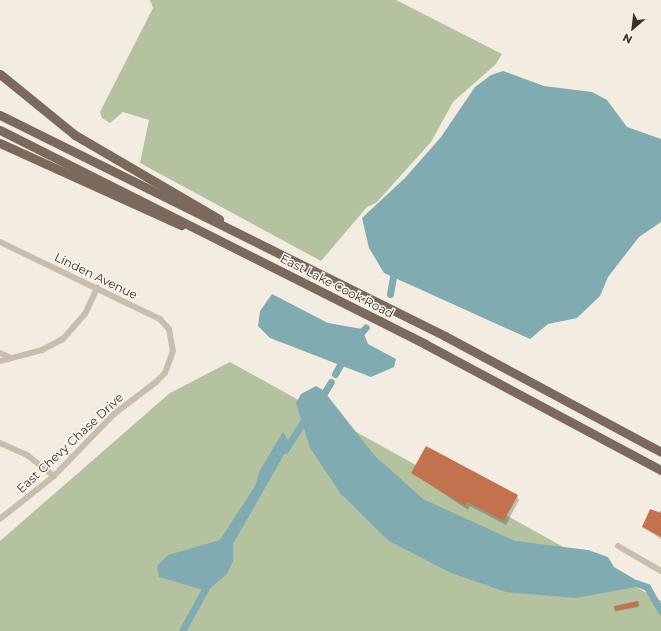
<!DOCTYPE html>
<style>
body{margin:0}
#map{position:relative;width:661px;height:631px;overflow:hidden;background:#f3ece1;font-family:Montserrat,sans-serif}
div>[style]{position:absolute}
.green>*{inset:0;background:#b5c2a0}
.water>*{inset:0;background:#80abb0}
.shadow>*{inset:0;background:#0003}
.canal>*{height:7px;margin:-3.5px;padding:0 3.5px;transform-origin:3.5px;border-radius:3.5px;background:#80abb0}
.building>*{inset:0;background:#c3724e}
.minor>*{height:6px;margin:-3px;padding:0 3px;transform-origin:3px;border-radius:3px;background:#cbbdac}
.primary>*{height:9px;margin:-4.5px;padding:0 4.5px;transform-origin:4.5px;border-radius:4.5px;background:#7b695d}
span{translate:-50% -50%;white-space:nowrap;text-align:center;line-height:1.15;-webkit-text-stroke:3px #faf5ed;paint-order:stroke}
.street-label{font-size:12px;color:#3a312b}
.north{position:absolute;left:613px;top:8px;width:40px;height:40px;-webkit-text-stroke:3px #faf5ed;paint-order:stroke;rotate:208deg;font-size:11px;font-weight:700;line-height:16px;text-align:center;color:#3a312b}
.north::after{content:'';display:block;margin:auto;width:14px;height:18px;background:#3a312b;clip-path:polygon(50% 0,100% 100%,50% 72%,0 100%)}
</style>
<div id="map">
<div class="green">
<i style="clip-path:polygon(150px 0,396px 0,502px 54px,496px 64px,453px 102px,431px 142px,376px 203px,367px 207px,321px 261px,140px 163px,149px 120px,123px 112px,110px 123px,102px 118px,100px 112px,153px 8px)"></i>
<i style="clip-path:polygon(230px 362px,661px 601px,661px 631px,0 631px,0 541px,170px 393px)"></i>
</div>
<div class="water">
<i style="clip-path:polygon(503px 71px,544px 86px,592px 92px,607px 100px,627px 127px,661px 139px,661px 222px,639px 237px,608px 277px,600px 296px,577px 318px,548px 324px,530px 339px,384px 273px,369px 248px,362px 218px,405px 178px,441px 137px,475px 87px,491px 75px)"></i>
<i style="clip-path:polygon(272px 294px,328px 323px,362px 329px,368px 344px,396px 359px,394px 367px,371px 377px,270px 338px,258px 326px,260px 311px)"></i>
<i style="clip-path:polygon(316px 386px,323px 390px,374px 455px,423px 499px,515px 541px,588px 550px,608px 557px,614px 567px,636px 580px,636px 587px,576px 598px,506px 592px,451px 573px,389px 541px,341px 494px,310px 448px,296px 403px,301px 394px)"></i>
<i style="clip-path:polygon(283px 432px,290px 444px,233px 544px,233px 561px,227px 574px,207px 591px,159px 577px,157px 566px,168px 555px,220px 540px,255px 486px,260px 470px)"></i>
</div>
<div class="shadow">
<i style="clip-path:polygon(413px 473px,517px 496px,519px 500px,506px 525px,470px 506px,468px 510px)"></i>
<i style="clip-path:polygon(661px 510px,661px 539px,643px 527px)"></i>
<i style="clip-path:polygon(638px 602px,639px 607px,616px 611px,615px 607px)"></i>
</div>
<div class="canal">
<i style="left:390px;top:294px;width:17px;rotate:-80deg"></i>
<i style="left:357px;top:337px;width:13px;rotate:-48deg"></i>
<i style="left:335px;top:374px;width:21px;rotate:-61deg"></i>
<i style="left:320px;top:400px;width:21px;rotate:-59deg"></i>
<i style="left:285px;top:450px;width:43px;rotate:-57.4deg"></i>
<i style="left:636px;top:583px;width:12px;rotate:20deg"></i>
<i style="left:647px;top:587px;width:28px;rotate:60deg"></i>
<i style="left:182px;top:631px;width:56px;rotate:-61.1deg"></i>
</div>
<div class="building">
<i style="clip-path:polygon(426px 446px,518px 495px,504px 521px,467px 502px,465px 506px,411px 473px)"></i>
<i style="clip-path:polygon(650px 509px,661px 513px,661px 537px,642px 527px)"></i>
<i style="clip-path:polygon(638px 601px,639px 606px,615px 611px,614px 606px)"></i>
</div>
<div class="minor">
<i style="left:0;top:242px;width:178px;rotate:25.7deg"></i>
<i style="left:160px;top:319px;width:13px;rotate:48deg"></i>
<i style="left:169px;top:329px;width:22px;rotate:80deg"></i>
<i style="left:173px;top:351px;width:23px;rotate:110deg"></i>
<i style="left:165px;top:373px;width:13px;rotate:135deg"></i>
<i style="left:156px;top:382px;width:53px;rotate:142.7deg"></i>
<i style="left:114px;top:414px;width:86px;rotate:134.1deg"></i>
<i style="left:54px;top:476px;width:69px;rotate:141.5deg"></i>
<i style="left:0;top:353px;width:10px;rotate:24deg"></i>
<i style="left:0;top:361px;width:43px;rotate:-14.7deg"></i>
<i style="left:42px;top:350px;width:24px;rotate:-28deg"></i>
<i style="left:63px;top:339px;width:33px;rotate:-49deg"></i>
<i style="left:85px;top:314px;width:29px;rotate:-65deg"></i>
<i style="left:0;top:443px;width:30px;rotate:24deg"></i>
<i style="left:27px;top:455px;width:34px;rotate:38deg"></i>
<i style="left:618px;top:546px;width:50px;rotate:30.2deg"></i>
</div>
<div class="primary">
<i style="left:0;top:74px;width:97px;rotate:39.1deg"></i>
<i style="left:75px;top:135px;width:167px;rotate:30.3deg"></i>
<i style="left:0;top:115px;width:497px;rotate:26.4deg"></i>
<i style="left:445px;top:336px;width:245px;rotate:28.2deg"></i>
<i style="left:0;top:130px;width:476px;rotate:26.7deg"></i>
<i style="left:425px;top:344px;width:268px;rotate:28.1deg"></i>
<i style="left:0;top:143px;width:199px;rotate:24.4deg"></i>
</div>
<div class="street-label">
<span style="left:96px;top:276px;rotate:26deg">Linden Avenue</span>
<span style="left:337px;top:286px;rotate:27deg">East Lake Cook Road</span>
<span style="left:70px;top:443px;rotate:-43deg">East Chevy Chase Drive</span>
</div>
<div class="north">N</div>
</div>
